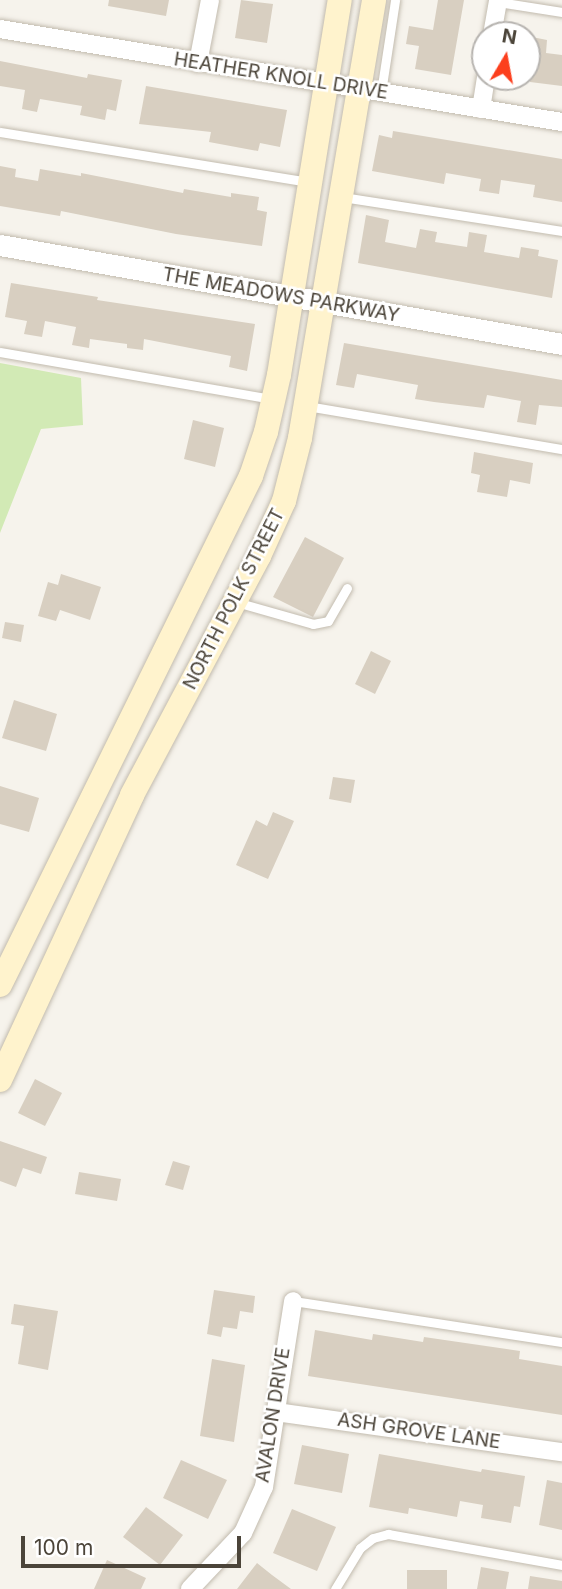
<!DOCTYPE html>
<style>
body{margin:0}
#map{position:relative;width:562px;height:1589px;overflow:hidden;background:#f6f3ec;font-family:Inter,sans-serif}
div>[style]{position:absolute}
.green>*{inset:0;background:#d2eab5}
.building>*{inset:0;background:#d8cfc1}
.roads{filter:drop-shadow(0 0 2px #c2bbae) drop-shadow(0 0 2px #c2bbae)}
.service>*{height:9px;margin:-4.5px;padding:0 4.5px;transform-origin:4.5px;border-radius:4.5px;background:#fff}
.minor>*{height:18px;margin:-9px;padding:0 9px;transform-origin:9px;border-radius:9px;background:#fff}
.tertiary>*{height:21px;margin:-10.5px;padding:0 10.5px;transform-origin:10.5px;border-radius:10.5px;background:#fff}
.secondary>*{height:24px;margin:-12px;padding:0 12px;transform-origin:12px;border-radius:12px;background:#fff3cd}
span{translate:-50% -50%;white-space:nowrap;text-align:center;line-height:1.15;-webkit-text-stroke:5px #fff;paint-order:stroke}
.street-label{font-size:19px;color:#4b4439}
.north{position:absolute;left:471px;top:21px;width:70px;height:70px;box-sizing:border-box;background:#fff;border:2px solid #b7b4b0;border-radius:50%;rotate:10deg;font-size:19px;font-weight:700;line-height:28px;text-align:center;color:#4b4439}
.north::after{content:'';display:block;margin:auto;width:24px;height:32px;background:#fc3f1d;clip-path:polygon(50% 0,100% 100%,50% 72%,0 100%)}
.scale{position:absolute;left:21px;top:1536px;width:220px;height:32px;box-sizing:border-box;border:4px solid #4b4439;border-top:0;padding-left:9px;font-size:21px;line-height:24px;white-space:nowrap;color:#4b4439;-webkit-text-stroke:5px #fff;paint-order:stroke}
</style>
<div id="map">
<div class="green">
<i style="clip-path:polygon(0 363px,81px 378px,83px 425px,41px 429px,0 533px)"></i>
</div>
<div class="building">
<i style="clip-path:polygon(109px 0,169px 0,166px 16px,108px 6px)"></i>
<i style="clip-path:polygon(241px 0,273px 4px,267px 43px,235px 38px)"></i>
<i style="clip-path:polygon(438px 0,464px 0,451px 75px,415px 69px,419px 46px,406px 44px,409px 26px,433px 30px)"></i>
<i style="clip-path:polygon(527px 36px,547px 40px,546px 53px,562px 55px,562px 86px,530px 82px,531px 74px,527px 74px)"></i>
<i style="clip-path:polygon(0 61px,87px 78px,88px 74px,122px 80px,116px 111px,107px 109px,105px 120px,80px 115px,82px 106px,40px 99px,37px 112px,22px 109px,25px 90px,0 86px)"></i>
<i style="clip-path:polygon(146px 86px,287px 110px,280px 147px,260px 143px,258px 151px,209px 142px,211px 132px,139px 124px)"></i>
<i style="clip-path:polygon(393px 131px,562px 159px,562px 202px,533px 197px,535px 185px,501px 180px,499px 194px,479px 191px,481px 179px,446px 173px,444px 184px,372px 171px,379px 135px,392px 138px)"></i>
<i style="clip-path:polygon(0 166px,16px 169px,15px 177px,38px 181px,40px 169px,81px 176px,81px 173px,183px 193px,184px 189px,231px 197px,231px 193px,259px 197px,257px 210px,267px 212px,262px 246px,176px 234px,61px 211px,60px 216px,0 206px)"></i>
<i style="clip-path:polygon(366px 215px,389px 220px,385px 242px,416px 248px,420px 229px,437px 232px,435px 242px,467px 247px,469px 232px,487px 235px,484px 252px,519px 258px,521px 247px,539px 250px,538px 256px,558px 260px,552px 298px,358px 263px)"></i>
<i style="clip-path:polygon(11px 283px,98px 297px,97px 300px,255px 324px,247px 371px,229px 367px,231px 356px,144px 339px,143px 350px,127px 348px,127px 344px,90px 339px,89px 348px,72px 345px,76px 327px,45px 321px,42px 337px,24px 334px,27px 321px,5px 317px)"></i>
<i style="clip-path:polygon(344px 343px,562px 380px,562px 407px,539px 405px,536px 425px,517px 422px,521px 401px,487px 395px,484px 408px,434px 402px,415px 399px,418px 385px,357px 374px,354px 388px,336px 385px)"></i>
<i style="clip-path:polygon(193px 420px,224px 428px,215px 467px,184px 459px)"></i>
<i style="clip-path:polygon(474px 452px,533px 463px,530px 484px,510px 480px,507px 497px,477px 492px,480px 475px,471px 473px)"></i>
<i style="clip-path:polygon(305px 537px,344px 558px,313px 617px,273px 597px)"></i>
<i style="clip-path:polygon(61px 574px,101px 587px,90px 620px,60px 610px,56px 621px,38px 616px,48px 582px,58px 585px)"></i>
<i style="clip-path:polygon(5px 622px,24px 625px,21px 642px,2px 638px)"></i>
<i style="clip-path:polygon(371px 651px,391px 661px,375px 694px,355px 684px)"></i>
<i style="clip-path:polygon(14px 700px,57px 714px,46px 751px,2px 738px)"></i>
<i style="clip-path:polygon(333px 777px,355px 780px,351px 803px,329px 799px)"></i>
<i style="clip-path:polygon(0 786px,39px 798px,29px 832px,0 824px)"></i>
<i style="clip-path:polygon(273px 812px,294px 821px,268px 879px,236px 865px,256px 820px,267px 826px)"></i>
<i style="clip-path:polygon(35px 1079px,62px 1093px,45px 1126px,18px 1113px)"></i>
<i style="clip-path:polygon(0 1141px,47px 1157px,41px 1174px,23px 1168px,16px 1187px,0 1181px)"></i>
<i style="clip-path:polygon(173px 1161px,190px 1166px,183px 1190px,165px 1185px)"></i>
<i style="clip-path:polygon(79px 1172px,121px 1179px,117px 1201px,75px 1194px)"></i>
<i style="clip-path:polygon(214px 1290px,255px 1296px,253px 1313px,240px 1311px,237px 1329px,223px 1327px,221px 1337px,207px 1334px)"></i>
<i style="clip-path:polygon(14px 1304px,58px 1311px,48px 1370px,18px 1364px,24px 1326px,11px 1324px)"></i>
<i style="clip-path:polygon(315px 1330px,372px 1340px,373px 1334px,423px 1342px,424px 1337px,520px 1351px,519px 1359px,562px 1366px,562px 1415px,308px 1376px)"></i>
<i style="clip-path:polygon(212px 1359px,245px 1365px,234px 1442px,200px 1436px)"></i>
<i style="clip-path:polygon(302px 1445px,349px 1454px,342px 1493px,294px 1484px)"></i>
<i style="clip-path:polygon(379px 1454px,481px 1472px,482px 1469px,525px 1476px,520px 1507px,514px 1506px,511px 1523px,481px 1518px,483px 1505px,460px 1501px,457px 1517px,409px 1508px,408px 1514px,369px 1507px)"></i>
<i style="clip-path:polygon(181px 1460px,227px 1480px,208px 1519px,163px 1498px)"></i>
<i style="clip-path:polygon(547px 1480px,562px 1483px,562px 1530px,539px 1525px)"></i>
<i style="clip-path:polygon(146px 1507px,183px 1535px,160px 1565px,123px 1537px)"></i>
<i style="clip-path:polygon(292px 1509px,336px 1527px,317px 1571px,273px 1553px)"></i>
<i style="clip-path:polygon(107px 1560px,146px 1578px,141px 1589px,94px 1589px)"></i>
<i style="clip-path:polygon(257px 1563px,272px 1575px,291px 1589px,237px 1589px)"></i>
<i style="clip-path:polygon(481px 1567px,509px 1572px,506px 1589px,477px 1589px)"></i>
<i style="clip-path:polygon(407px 1570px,447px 1570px,447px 1589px,407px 1589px)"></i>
<i style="clip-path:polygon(530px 1576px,562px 1581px,562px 1589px,528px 1589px)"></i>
</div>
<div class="roads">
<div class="service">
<i style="left:498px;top:2px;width:65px;rotate:8.9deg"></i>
<i style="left:381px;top:92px;width:93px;rotate:-81.3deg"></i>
<i style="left:0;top:132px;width:313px;rotate:9.2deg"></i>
<i style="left:342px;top:197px;width:223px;rotate:8.8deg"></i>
<i style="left:0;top:352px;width:275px;rotate:9.8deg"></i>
<i style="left:307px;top:406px;width:259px;rotate:9.6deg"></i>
<i style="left:236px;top:602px;width:80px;rotate:15.9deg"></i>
<i style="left:313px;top:624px;width:15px;rotate:-11deg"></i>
<i style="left:328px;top:621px;width:38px;rotate:-60deg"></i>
<i style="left:293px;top:1301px;width:272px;rotate:8.7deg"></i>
<i style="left:335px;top:1589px;width:48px;rotate:-58.6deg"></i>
<i style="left:360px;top:1548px;width:16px;rotate:-38deg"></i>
<i style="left:373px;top:1538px;width:16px;rotate:-15deg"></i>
<i style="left:388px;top:1534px;width:177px;rotate:10.1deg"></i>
</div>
<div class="minor">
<i style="left:0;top:29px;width:570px;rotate:9.4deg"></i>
<i style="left:492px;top:35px;width:36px;rotate:-80deg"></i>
<i style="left:198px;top:63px;width:64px;rotate:-79.2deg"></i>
<i style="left:481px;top:109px;width:32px;rotate:-81deg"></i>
<i style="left:276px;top:1412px;width:289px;rotate:8deg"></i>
<i style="left:190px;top:1589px;width:77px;rotate:-46.6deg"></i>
<i style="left:243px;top:1533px;width:51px;rotate:-65.5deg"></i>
<i style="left:264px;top:1487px;width:188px;rotate:-81.1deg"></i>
</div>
<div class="tertiary">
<i style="left:0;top:245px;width:571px;rotate:9.99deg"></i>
</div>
<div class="secondary">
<i style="left:0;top:985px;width:568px;rotate:-63.75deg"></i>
<i style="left:251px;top:476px;width:46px;rotate:-71.2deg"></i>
<i style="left:266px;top:432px;width:58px;rotate:-77.2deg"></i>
<i style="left:279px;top:375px;width:380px;rotate:-80.8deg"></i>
<i style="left:0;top:1080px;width:314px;rotate:-65.1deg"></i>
<i style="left:132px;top:795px;width:271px;rotate:-62deg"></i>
<i style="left:259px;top:556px;width:60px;rotate:-65.6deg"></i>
<i style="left:284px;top:501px;width:65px;rotate:-75.7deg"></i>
<i style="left:300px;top:438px;width:444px;rotate:-80.4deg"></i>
</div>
</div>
<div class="street-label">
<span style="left:281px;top:76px;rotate:9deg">HEATHER KNOLL DRIVE</span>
<span style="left:281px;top:295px;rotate:10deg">THE MEADOWS PARKWAY</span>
<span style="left:234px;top:599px;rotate:-63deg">NORTH POLK STREET</span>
<span style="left:273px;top:1415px;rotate:-81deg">AVALON DRIVE</span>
<span style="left:419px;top:1431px;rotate:8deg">ASH GROVE LANE</span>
</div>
<div class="north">N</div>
<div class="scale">100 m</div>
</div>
